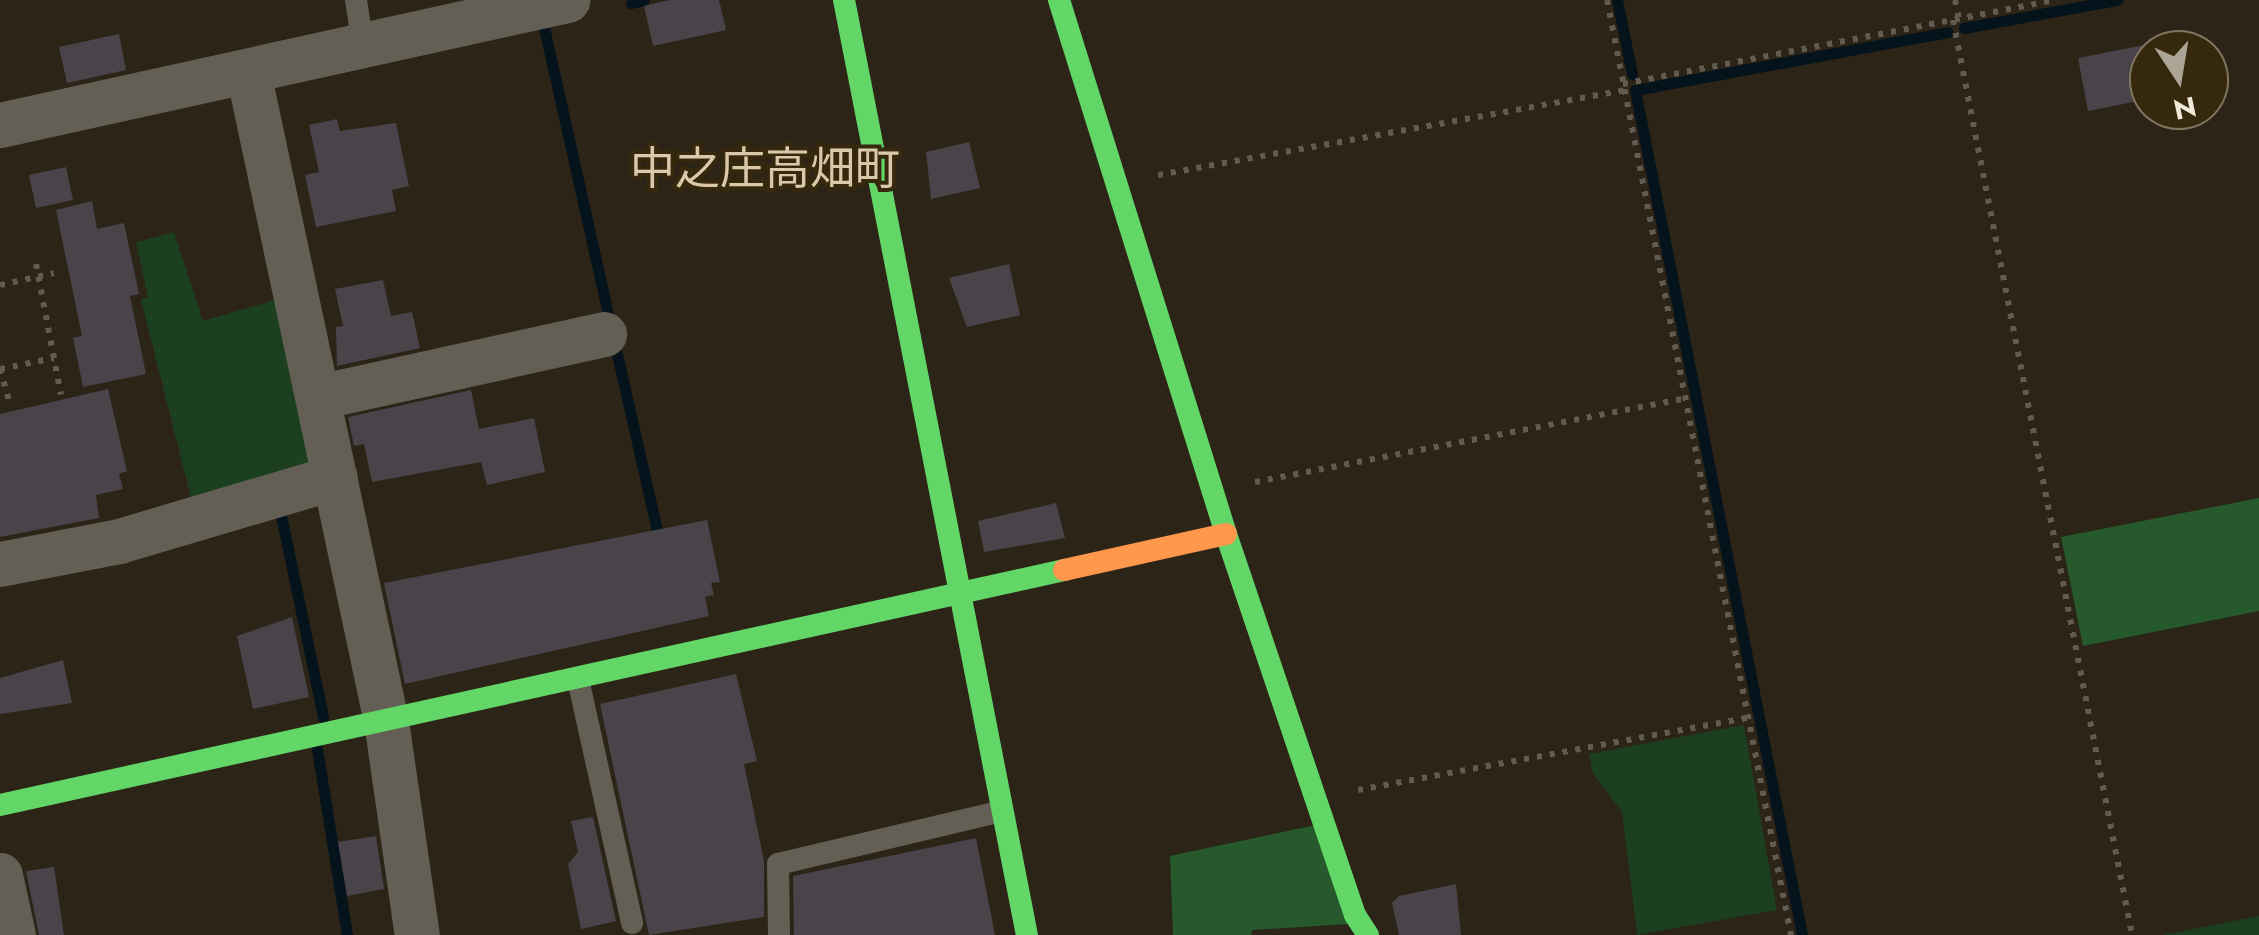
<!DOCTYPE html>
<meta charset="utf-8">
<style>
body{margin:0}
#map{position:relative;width:2259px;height:935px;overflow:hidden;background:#2c2416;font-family:Jost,"Noto Sans JP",sans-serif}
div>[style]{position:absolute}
.green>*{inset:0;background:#1c3f20}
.forest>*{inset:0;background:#26592c}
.stream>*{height:11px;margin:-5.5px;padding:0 5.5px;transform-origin:5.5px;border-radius:5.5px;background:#04131c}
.building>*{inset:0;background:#49444a}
.path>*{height:6px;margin-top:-3px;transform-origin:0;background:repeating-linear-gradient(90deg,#615b52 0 5px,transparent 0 13px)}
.lane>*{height:22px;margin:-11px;padding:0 11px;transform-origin:11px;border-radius:11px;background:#645f54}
.street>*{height:45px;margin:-22.5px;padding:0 22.5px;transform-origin:22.5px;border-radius:22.5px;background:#645f54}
.fast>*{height:22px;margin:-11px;padding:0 11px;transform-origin:11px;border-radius:11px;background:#63d668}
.slow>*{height:22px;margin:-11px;padding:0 11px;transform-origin:11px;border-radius:11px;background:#ff974d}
span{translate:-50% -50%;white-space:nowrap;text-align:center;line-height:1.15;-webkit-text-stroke:8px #35280d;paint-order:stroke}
.quarter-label{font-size:45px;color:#d9c9aa}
.north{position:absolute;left:2129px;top:30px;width:100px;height:100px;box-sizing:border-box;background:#35280d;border:2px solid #80755f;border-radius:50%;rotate:168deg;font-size:28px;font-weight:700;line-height:40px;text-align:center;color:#f1e9da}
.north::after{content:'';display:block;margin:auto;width:35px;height:45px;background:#aca495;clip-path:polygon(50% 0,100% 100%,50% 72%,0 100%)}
</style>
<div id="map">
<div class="green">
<i style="clip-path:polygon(174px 232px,203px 321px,282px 298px,318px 473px,194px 510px,141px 299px,148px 297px,136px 242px)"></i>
<i style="clip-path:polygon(1744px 725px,1777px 910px,1637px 935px,1622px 812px,1593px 774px,1589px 754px)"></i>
<i style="clip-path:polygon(2259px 916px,2259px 935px,2163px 935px)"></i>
</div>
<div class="forest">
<i style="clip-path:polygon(2259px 498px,2259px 611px,2083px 646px,2061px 537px)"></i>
<i style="clip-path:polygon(1316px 825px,1349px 924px,1252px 930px,1251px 935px,1173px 935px,1170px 856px)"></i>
</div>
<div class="stream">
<i style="left:1617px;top:0;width:76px;rotate:78.5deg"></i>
<i style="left:631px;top:3px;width:13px;rotate:-13deg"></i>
<i style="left:551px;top:21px;width:8px;rotate:166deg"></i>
<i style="left:543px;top:23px;width:307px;rotate:77.4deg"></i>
<i style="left:1964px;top:28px;width:156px;rotate:-10.4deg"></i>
<i style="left:614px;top:341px;width:207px;rotate:77.2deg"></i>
<i style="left:279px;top:506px;width:216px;rotate:78.2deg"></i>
<i style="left:317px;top:749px;width:188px;rotate:80.8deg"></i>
<i style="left:1802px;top:935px;width:861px;rotate:-101.18deg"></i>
<i style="left:1635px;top:90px;width:318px;rotate:-10.5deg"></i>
</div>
<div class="building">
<i style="clip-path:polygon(670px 0,719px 0,726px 30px,653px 46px,644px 6px)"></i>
<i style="clip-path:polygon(119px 34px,126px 70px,67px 83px,59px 47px)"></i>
<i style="clip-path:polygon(2149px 44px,2149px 99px,2088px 111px,2078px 58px)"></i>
<i style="clip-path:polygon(337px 119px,340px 131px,396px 123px,409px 186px,392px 190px,396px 211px,316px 227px,305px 175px,319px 172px,309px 125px)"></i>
<i style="clip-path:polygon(969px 142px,980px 188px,931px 199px,926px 152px)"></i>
<i style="clip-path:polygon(66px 167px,73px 200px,36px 208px,29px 175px)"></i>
<i style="clip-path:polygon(92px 201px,97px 229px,124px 223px,139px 294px,130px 296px,146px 374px,83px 387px,73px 338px,82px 336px,56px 210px)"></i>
<i style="clip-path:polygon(1009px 264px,1020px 315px,967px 327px,949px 278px)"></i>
<i style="clip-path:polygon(383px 280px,391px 316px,412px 312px,420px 348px,337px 366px,336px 327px,343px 326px,335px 289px)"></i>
<i style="clip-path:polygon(108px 389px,127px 471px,119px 474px,123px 489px,96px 495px,99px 518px,0 537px,0 414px)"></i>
<i style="clip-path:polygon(471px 390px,479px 429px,534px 418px,545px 472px,487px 485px,481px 462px,372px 482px,364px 444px,354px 446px,348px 417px)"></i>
<i style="clip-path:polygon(1056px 503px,1065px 538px,984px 552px,978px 521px)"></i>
<i style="clip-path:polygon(707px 520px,720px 582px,711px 583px,714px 595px,705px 597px,709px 616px,405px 684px,384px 583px)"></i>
<i style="clip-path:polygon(292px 617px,309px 697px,253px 709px,237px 636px)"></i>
<i style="clip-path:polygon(63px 660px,72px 703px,0 714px,0 678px)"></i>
<i style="clip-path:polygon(736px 674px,757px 761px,744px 764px,764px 861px,764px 917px,649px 935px,600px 704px)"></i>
<i style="clip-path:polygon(593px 817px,616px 921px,581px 929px,568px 864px,578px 852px,571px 821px)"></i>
<i style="clip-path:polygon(376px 836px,384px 889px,347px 896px,338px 842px)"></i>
<i style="clip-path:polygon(976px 838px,995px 935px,794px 935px,793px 876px)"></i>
<i style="clip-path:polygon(54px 867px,64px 935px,39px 935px,26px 871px)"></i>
<i style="clip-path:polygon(1456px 884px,1461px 935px,1399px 935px,1392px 903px,1399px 896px)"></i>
</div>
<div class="path">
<i style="left:1607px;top:0;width:953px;rotate:78.87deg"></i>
<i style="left:1955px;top:0;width:19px;rotate:78deg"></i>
<i style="left:1953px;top:20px;width:932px;rotate:78.93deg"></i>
<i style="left:1623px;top:84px;width:442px;rotate:-11deg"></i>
<i style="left:1158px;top:175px;width:474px;rotate:-10.3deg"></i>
<i style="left:36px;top:264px;width:133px;rotate:79.2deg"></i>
<i style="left:0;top:285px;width:55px;rotate:-12.5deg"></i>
<i style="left:0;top:369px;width:55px;rotate:-11.5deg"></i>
<i style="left:0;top:369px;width:35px;rotate:74deg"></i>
<i style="left:1255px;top:482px;width:439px;rotate:-11deg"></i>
<i style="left:1358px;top:790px;width:399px;rotate:-10.5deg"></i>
</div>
<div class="lane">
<i style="left:356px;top:0;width:47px;rotate:81.3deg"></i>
<i style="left:578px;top:679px;width:250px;rotate:77.5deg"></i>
<i style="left:779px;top:935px;width:71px;rotate:-90.8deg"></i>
<i style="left:778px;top:864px;width:230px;rotate:-13.3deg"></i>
</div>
<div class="street">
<i style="left:248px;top:72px;width:664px;rotate:78deg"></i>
<i style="left:386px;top:721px;width:216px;rotate:81.8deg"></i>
<i style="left:0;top:125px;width:581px;rotate:-12.43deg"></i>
<i style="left:318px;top:397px;width:293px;rotate:-12.4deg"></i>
<i style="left:0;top:564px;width:121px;rotate:-10.9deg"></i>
<i style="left:119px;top:541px;width:225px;rotate:-16.5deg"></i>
<i style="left:0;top:875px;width:61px;rotate:77.8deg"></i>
</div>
<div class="fast">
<i style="left:844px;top:0;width:953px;rotate:78.93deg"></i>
<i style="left:1059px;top:0;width:560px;rotate:72.63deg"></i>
<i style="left:1226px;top:534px;width:402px;rotate:71.3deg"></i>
<i style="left:1355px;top:915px;width:24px;rotate:57deg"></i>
<i style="left:0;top:805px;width:1090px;rotate:-12.45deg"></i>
</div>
<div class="slow">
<i style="left:1064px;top:570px;width:166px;rotate:-12.5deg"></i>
</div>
<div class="quarter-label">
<span style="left:765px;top:169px">中之庄高畑町</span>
</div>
<div class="north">N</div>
</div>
